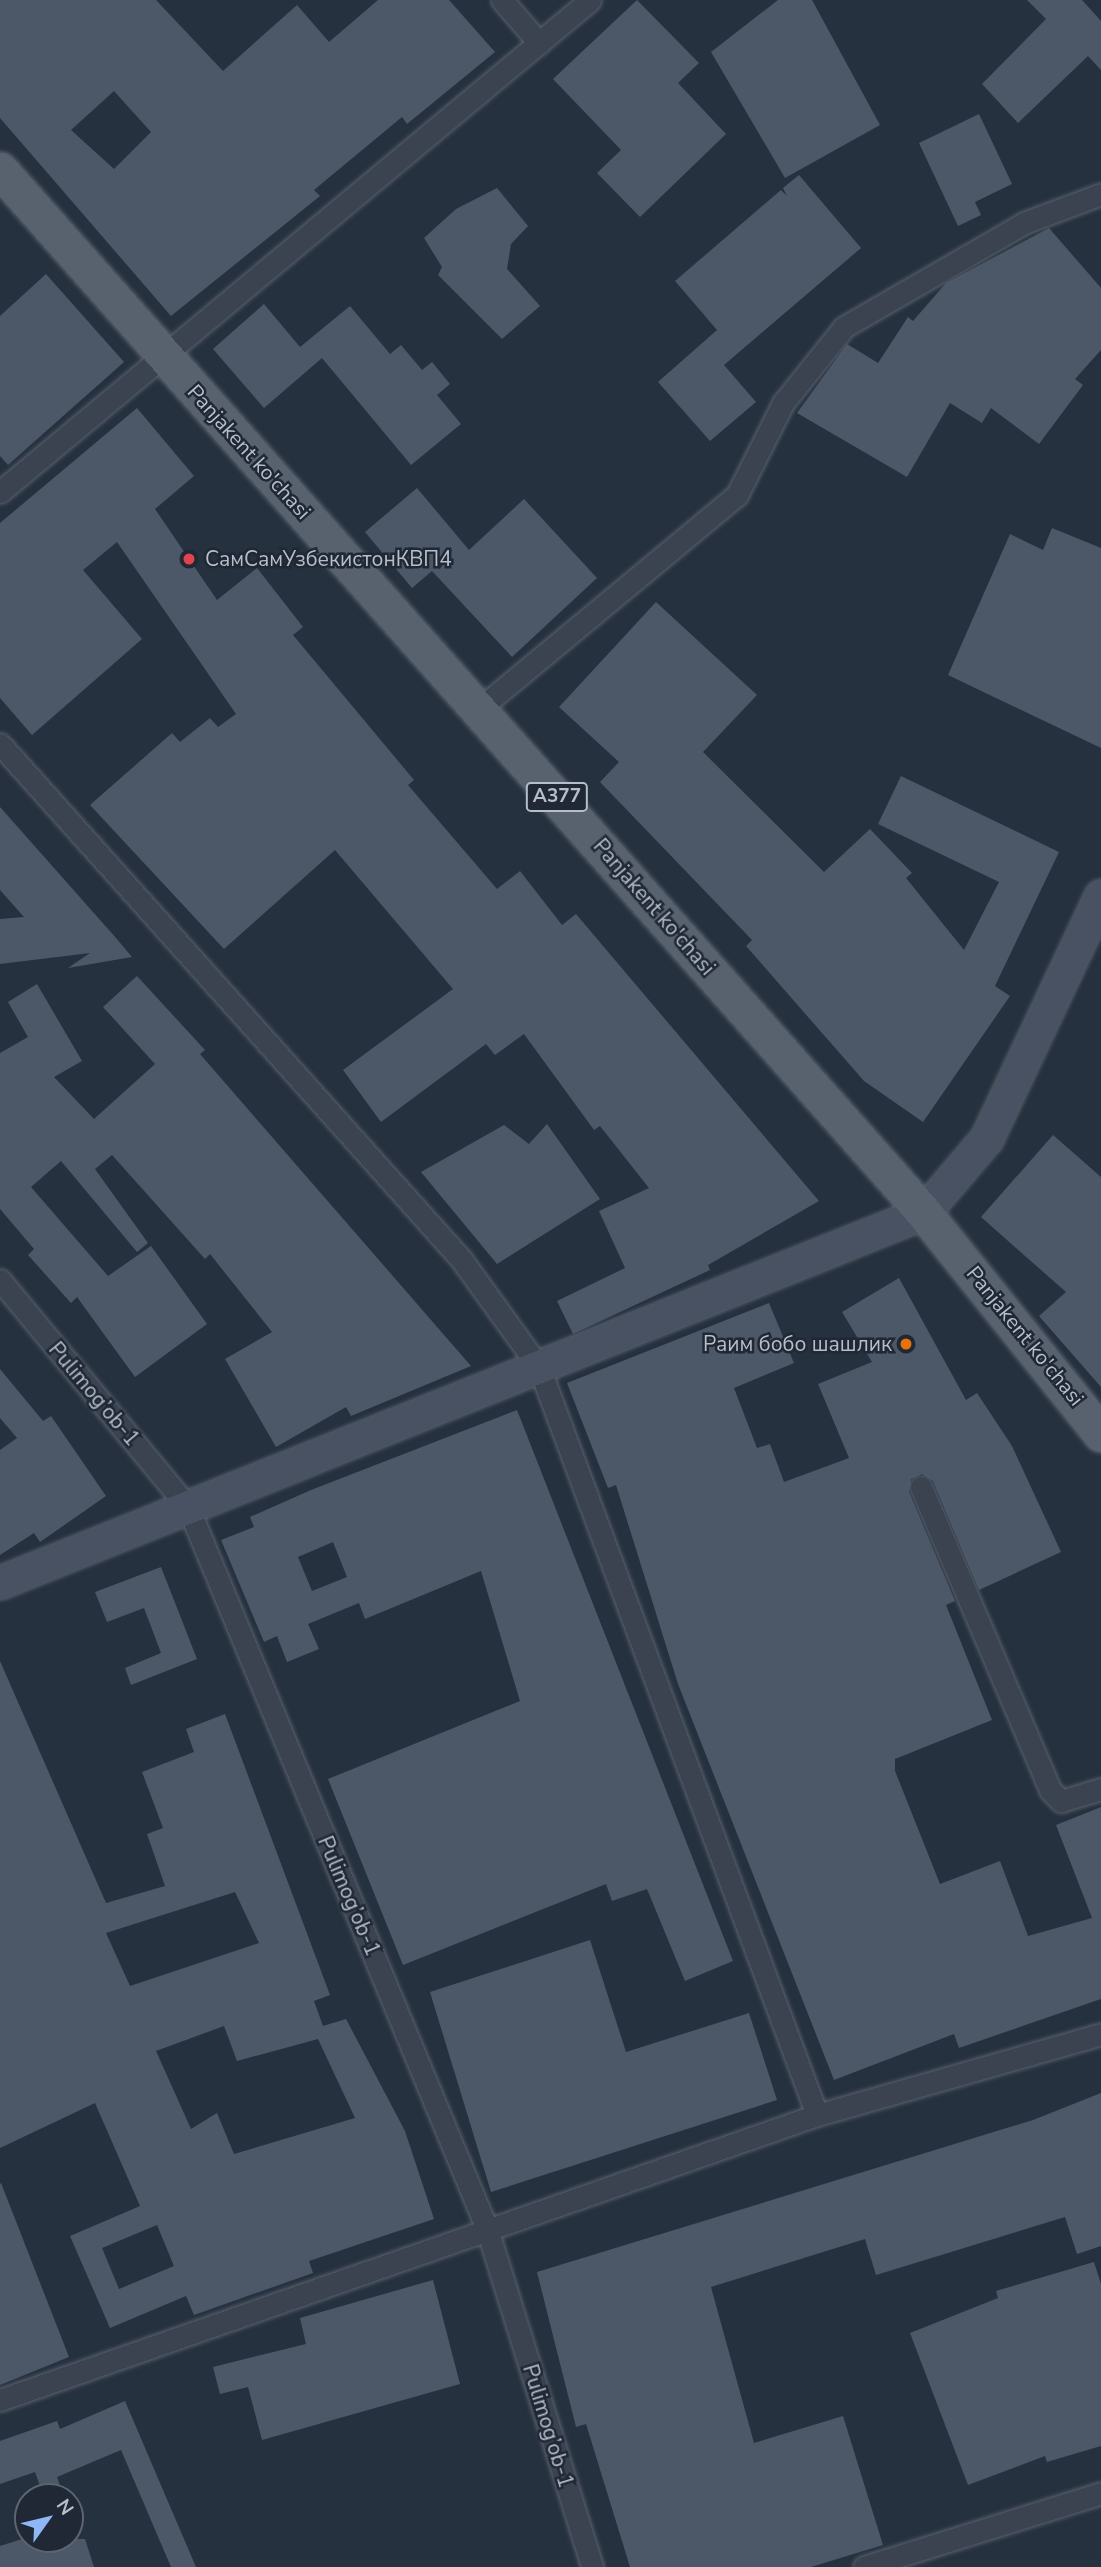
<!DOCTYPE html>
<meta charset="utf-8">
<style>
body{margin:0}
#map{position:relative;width:1101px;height:2567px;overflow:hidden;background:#26313f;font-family:"Nunito Sans",sans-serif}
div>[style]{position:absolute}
.building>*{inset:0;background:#4c5868}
.roads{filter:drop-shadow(0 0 2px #58616d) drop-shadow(0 0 2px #58616d)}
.street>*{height:21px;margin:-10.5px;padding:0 10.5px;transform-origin:10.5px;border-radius:10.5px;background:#3a434f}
.secondary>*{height:32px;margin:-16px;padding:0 16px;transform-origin:16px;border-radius:16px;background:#485262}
.primary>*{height:35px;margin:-17.5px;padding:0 17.5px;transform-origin:17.5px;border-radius:17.5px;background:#58626f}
.dots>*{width:19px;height:19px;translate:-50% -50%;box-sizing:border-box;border:4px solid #1f2834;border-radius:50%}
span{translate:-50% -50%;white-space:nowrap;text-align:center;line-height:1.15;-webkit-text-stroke:5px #1f2834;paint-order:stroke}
.shield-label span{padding:2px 5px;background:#1f2834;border:2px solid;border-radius:5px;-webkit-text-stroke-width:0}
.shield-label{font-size:19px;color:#b6beca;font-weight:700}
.street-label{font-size:21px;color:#b6beca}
.poi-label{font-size:21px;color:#b6beca}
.left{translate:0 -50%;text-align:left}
.right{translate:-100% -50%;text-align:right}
.north{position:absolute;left:14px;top:2483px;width:70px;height:70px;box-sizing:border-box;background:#1f2834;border:2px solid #5b6470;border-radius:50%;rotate:56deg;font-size:19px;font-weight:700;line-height:28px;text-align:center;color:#b6beca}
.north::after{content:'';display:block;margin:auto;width:24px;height:32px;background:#8fb7f5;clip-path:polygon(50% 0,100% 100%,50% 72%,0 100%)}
</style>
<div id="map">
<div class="building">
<i style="clip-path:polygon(evenodd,0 0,156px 0,223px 71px,297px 5px,329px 42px,378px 0,449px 0,495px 52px,407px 124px,402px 117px,314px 190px,320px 196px,171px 316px,0 118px,0 0,114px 91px,151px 132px,114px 169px,71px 130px,114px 91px)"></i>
<i style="clip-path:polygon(637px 0,699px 63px,678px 83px,726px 134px,640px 217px,597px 173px,621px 150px,553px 79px)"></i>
<i style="clip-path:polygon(778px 0,812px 0,880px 125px,785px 178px,711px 52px)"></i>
<i style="clip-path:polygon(1027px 0,1082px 0,1101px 21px,1101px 70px,1088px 56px,1018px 123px,982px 84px,1046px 19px)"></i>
<i style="clip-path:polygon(979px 114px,1012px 184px,975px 202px,981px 215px,958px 226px,919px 143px)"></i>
<i style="clip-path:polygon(799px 175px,861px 248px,724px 365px,756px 402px,710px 441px,658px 382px,717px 330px,675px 281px,781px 190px,787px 196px,783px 188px)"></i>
<i style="clip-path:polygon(497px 188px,528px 226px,511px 244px,507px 269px,540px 306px,502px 339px,438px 275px,442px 267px,424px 238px,456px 209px)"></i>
<i style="clip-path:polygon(1049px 228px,1101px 288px,1101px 350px,1075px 379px,1083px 385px,1039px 444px,991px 408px,982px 423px,950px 403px,907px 477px,797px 413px,847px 344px,878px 363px,908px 317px,913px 321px,946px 283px)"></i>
<i style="clip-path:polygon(46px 274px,124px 362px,8px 465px,0 456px,0 316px)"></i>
<i style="clip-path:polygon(264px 304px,300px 347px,350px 306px,390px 354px,401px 345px,422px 370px,432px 362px,450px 384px,437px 395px,461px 424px,411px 465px,322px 358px,264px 408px,213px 349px)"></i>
<i style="clip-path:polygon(137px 408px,194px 476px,155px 509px,217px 600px,257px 568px,303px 627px,293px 635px,414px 780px,408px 785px,497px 889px,520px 871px,562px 925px,576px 914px,819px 1201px,708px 1265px,710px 1270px,573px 1334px,557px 1301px,625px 1268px,599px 1211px,649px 1188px,600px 1126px,594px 1130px,524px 1034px,495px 1055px,486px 1044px,381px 1122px,343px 1070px,453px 989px,335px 850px,224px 949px,90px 805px,172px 733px,180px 742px,210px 718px,218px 727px,236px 714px,117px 542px,83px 570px,142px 639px,32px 735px,0 698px,0 523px)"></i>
<i style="clip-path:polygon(417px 488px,469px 550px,524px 499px,597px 578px,512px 657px,432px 571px,412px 588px,365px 532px)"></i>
<i style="clip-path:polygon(1052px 528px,1101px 548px,1101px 748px,948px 675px,1010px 534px,1043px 550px)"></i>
<i style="clip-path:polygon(656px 602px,757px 695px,703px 752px,824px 872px,870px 829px,912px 873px,906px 878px,964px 950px,999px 882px,878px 824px,901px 776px,1059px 852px,995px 986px,1010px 996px,923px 1122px,864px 1081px,746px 946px,752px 940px,600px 782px,619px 762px,559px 707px)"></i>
<i style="clip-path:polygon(0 807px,116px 938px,132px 957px,68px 968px,90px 953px,0 964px,0 919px,24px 917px,0 890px)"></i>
<i style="clip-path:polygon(137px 976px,205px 1050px,200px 1054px,471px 1366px,351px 1416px,346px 1407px,276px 1447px,225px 1359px,272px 1332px,210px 1254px,205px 1259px,112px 1155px,95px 1169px,148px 1243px,137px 1252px,61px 1161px,31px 1187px,108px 1276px,151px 1246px,207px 1324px,135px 1377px,77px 1297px,71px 1303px,28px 1255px,34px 1249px,0 1209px,0 1053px,28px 1037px,8px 1002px,37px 984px,82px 1061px,54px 1077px,94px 1119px,155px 1064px,103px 1007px)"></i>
<i style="clip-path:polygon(547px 1124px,600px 1199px,497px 1264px,421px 1172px,504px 1125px,529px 1144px)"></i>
<i style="clip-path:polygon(1053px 1135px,1101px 1177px,1101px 1387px,1039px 1316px,1066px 1292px,981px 1217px)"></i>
<i style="clip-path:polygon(899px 1278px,966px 1400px,977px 1393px,1012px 1446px,1061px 1552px,979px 1590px,933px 1481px,922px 1474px,911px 1479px,909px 1492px,955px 1601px,946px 1605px,992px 1720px,895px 1759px,895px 1771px,940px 1884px,1000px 1861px,1028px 1936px,1092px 1918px,1056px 1825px,1101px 1807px,1101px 1999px,959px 2048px,954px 2034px,834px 2080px,678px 1684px,616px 1485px,608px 1488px,567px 1383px,769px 1303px,794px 1363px,734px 1388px,757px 1448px,770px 1444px,784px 1482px,849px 1458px,818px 1384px,872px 1362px,842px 1312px)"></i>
<i style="clip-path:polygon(0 1369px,43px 1421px,51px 1416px,106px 1496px,40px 1542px,34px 1533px,0 1555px,0 1450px,17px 1438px,0 1418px)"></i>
<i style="clip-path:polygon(evenodd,517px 1410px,733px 1961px,685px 1981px,647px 1889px,612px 1901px,606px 1884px,403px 1965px,328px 1779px,520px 1701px,481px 1571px,365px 1619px,359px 1603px,308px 1624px,319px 1649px,287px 1662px,277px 1636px,264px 1642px,221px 1540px,254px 1527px,250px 1517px,311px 1490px,517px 1410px,333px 1542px,347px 1577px,312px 1591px,298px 1557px,333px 1542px)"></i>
<i style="clip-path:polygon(161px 1567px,197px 1659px,131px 1685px,125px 1668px,161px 1653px,144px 1608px,107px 1622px,95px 1592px)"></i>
<i style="clip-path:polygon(evenodd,0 1661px,106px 1903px,165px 1886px,147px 1834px,163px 1828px,142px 1772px,194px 1752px,186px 1729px,225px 1714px,330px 1995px,314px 2001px,323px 2026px,346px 2019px,405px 2131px,434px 2219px,309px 2261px,313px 2273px,194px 2315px,186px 2296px,110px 2328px,70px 2236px,140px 2206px,95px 2103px,0 2148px,0 1661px,235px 1892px,259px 1943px,130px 1986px,106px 1933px,235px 1892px,0 1661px,224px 2026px,237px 2061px,318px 2039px,355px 2118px,234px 2154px,217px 2113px,191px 2129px,156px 2051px,224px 2026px,0 1661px,157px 2225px,174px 2266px,119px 2289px,102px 2248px,157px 2225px)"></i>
<i style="clip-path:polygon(590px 1940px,626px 2052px,749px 2013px,777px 2100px,491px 2192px,430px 1992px)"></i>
<i style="clip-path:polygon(1101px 2093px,1101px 2246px,1077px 2254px,1065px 2217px,876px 2275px,865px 2239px,711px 2287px,754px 2443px,843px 2416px,883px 2545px,811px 2567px,630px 2567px,586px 2424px,576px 2427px,537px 2272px,1033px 2120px)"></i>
<i style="clip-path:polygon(1px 2183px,69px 2357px,0 2385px,0 2184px)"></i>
<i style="clip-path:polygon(1094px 2262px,1101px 2284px,1101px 2446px,1047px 2462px,1045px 2456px,968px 2485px,910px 2333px,998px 2298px,996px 2291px)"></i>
<i style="clip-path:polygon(433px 2280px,460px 2384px,262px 2440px,248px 2387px,220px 2394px,213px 2367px,306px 2344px,300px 2318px)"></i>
<i style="clip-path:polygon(125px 2401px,166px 2497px,196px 2567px,171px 2567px,121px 2450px,57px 2477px,64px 2497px,44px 2497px,35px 2472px,0 2484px,0 2441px,57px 2421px,60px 2429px)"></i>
<i style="clip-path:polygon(22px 2539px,85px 2539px,94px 2567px,0 2567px,0 2546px)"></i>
</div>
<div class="roads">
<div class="street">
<i style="left:502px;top:0;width:57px;rotate:49.3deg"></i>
<i style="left:0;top:492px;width:768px;rotate:-39.82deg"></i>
<i style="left:479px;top:709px;width:335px;rotate:-39.7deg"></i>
<i style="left:737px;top:495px;width:103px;rotate:-63.4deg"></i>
<i style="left:783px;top:403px;width:97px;rotate:-51.2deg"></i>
<i style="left:844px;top:327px;width:208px;rotate:-30deg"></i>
<i style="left:1024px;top:223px;width:82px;rotate:-20.6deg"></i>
<i style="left:0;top:744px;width:691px;rotate:48.17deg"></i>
<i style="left:461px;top:1259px;width:133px;rotate:54.2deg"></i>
<i style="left:539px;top:1367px;width:798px;rotate:69.61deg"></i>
<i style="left:0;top:1280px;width:295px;rotate:50.4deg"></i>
<i style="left:188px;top:1507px;width:781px;rotate:67.5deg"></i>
<i style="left:487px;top:2229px;width:354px;rotate:72.7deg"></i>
<i style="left:921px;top:1487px;width:329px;rotate:66.9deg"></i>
<i style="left:1050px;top:1790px;width:16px;rotate:45deg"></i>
<i style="left:1061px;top:1801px;width:42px;rotate:-16.7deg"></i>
<i style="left:0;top:2400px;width:865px;rotate:-19.23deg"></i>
<i style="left:817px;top:2115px;width:295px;rotate:-15.9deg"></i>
<i style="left:864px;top:2567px;width:248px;rotate:-17.3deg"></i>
</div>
<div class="secondary">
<i style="left:0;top:1583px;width:995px;rotate:-21.82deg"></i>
<i style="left:924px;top:1213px;width:97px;rotate:-49.6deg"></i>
<i style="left:987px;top:1139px;width:268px;rotate:-64.8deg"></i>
</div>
<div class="primary">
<i style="left:0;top:170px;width:1393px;rotate:48.46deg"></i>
<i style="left:924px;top:1213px;width:283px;rotate:51.3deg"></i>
</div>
</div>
<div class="dots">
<i style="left:189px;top:559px;background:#e0444e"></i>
<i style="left:906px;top:1344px;background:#e8710a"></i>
</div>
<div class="shield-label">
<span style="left:557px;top:797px">A377</span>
</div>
<div class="street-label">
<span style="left:249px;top:452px;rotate:48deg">Panjakent ko'chasi</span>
<span style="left:654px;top:907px;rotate:49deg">Panjakent ko'chasi</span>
<span style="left:1025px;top:1336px;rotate:51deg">Panjakent ko'chasi</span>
<span style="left:94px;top:1394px;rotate:50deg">Pulimog’ob-1</span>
<span style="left:349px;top:1896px;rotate:67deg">Pulimog’ob-1</span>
<span style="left:548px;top:2426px;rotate:73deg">Pulimog’ob-1</span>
</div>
<div class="poi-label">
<span class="left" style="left:205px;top:559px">СамСамУзбекистонКВП4</span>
<span class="right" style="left:892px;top:1344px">Раим бобо шашлик</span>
</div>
<div class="north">N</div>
</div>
